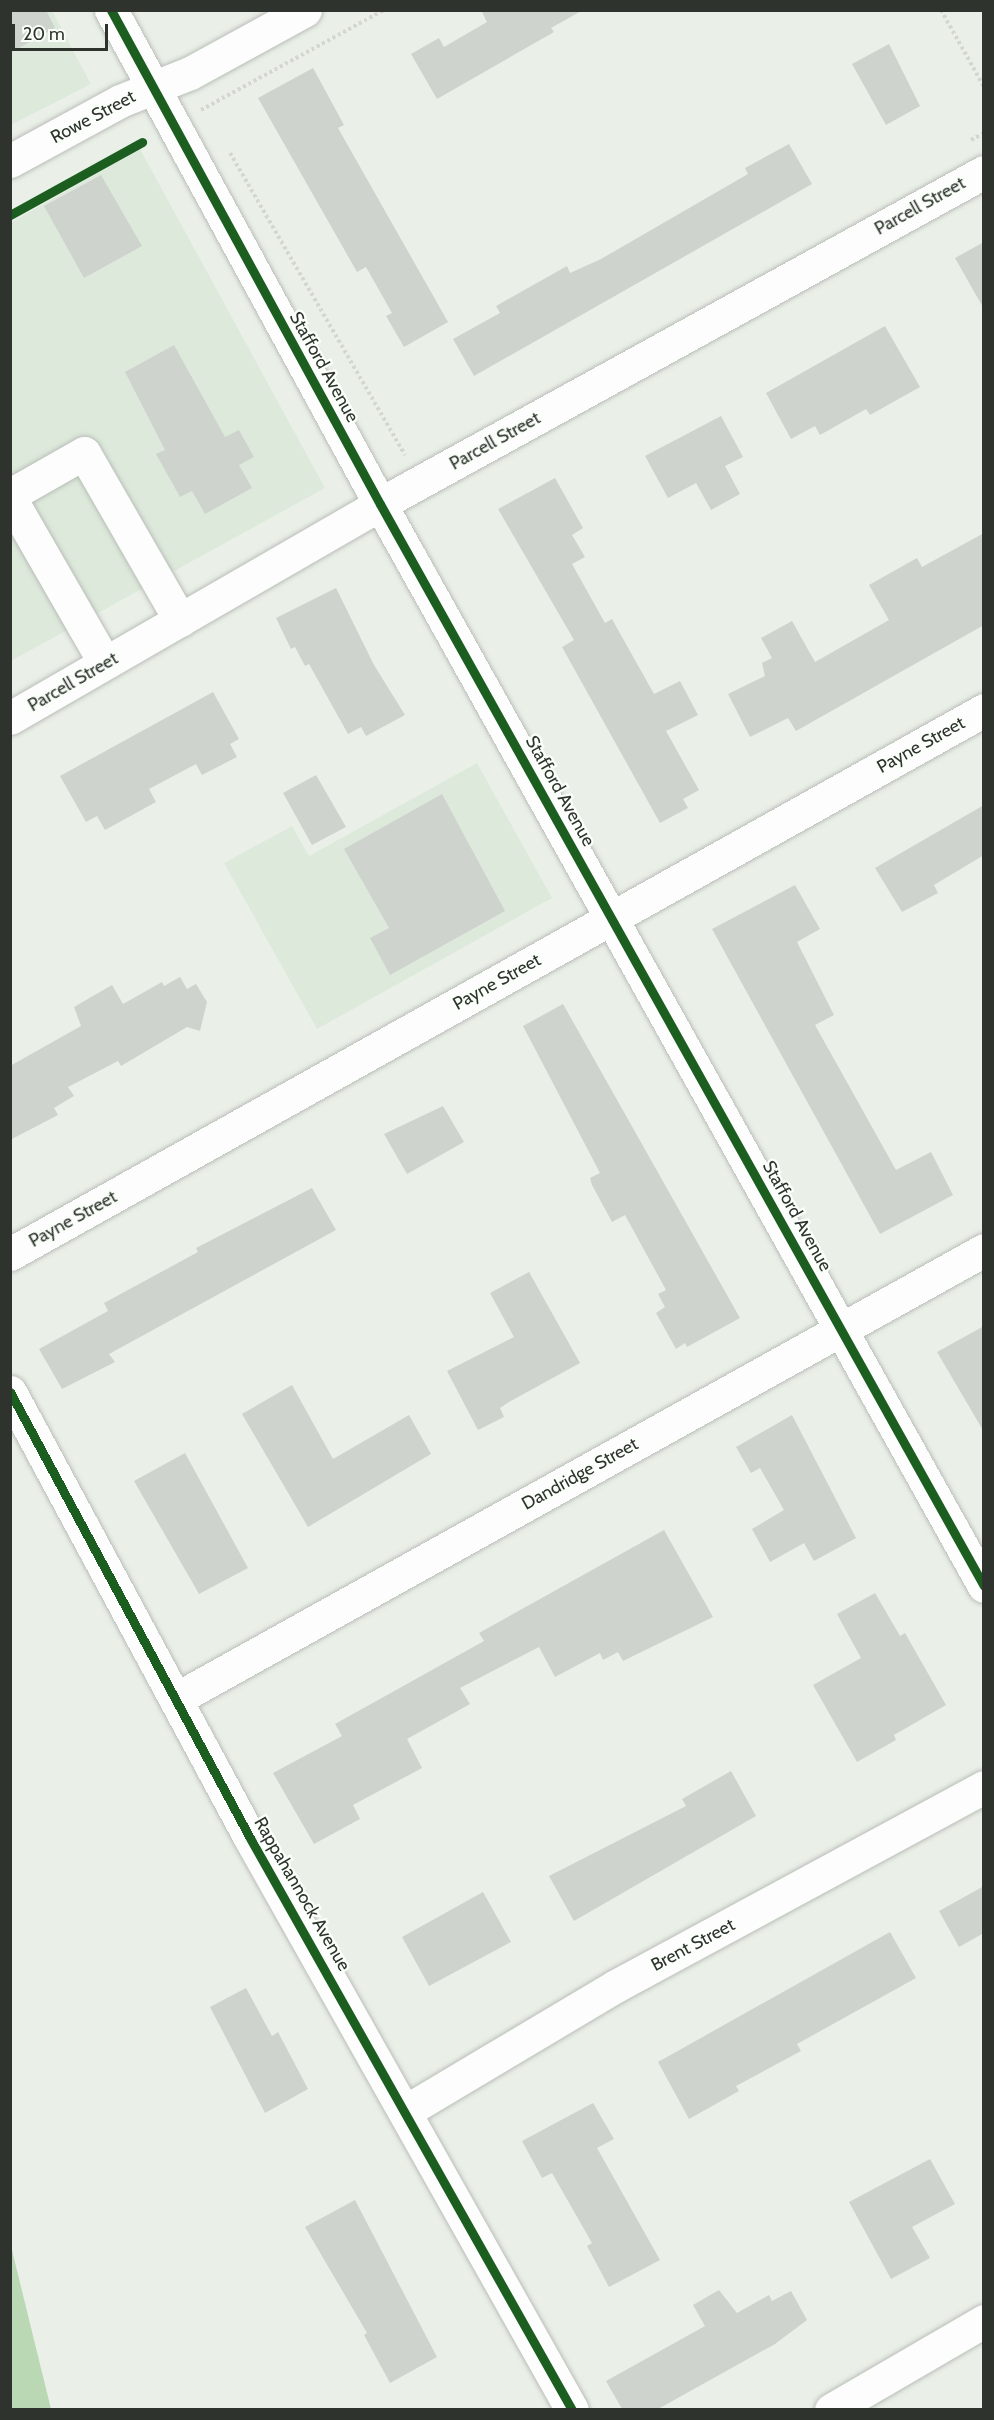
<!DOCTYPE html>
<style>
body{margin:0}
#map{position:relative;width:994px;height:2420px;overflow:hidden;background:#eaf0e8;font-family:Cabin,sans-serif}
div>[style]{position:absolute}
.built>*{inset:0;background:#ddeadb}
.forest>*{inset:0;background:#bad8b4}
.building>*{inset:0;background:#ced3cd}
.path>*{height:4px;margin-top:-2px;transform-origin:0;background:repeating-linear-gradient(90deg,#d4d6d4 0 3px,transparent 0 6px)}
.roads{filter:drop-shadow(0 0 2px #b9beb8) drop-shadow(0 0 2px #b9beb8)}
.minor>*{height:33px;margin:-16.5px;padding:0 16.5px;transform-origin:16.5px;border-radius:16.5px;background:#fcfdfc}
.cycleway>*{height:9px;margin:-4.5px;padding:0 4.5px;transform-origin:4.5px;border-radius:4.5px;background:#1b5e20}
span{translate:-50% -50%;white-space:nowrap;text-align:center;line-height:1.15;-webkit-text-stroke:4.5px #fafff9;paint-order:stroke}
.street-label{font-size:18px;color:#2e332e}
.frame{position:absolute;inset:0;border:12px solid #2e332e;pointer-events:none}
.scale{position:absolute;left:12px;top:24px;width:96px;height:27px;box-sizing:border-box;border:3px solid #2e332e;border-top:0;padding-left:8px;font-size:18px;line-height:21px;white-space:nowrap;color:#2e332e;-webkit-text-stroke:4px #fafff9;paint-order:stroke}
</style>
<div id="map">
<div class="built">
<i style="clip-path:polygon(11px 11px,52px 11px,91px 84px,11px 125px)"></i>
<i style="clip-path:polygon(140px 149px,325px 488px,11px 661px,10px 223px)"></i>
<i style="clip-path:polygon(477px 763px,552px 898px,317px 1029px,224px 863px,292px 826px,309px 856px)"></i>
</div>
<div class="forest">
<i style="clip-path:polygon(11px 2246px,51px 2409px,11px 2409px)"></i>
</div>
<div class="building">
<i style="clip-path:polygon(10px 10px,46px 10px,55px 28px,10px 53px)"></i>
<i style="clip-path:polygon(481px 10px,583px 10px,551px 28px,554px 32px,437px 99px,411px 54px,439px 38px,444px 47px,487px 22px)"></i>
<i style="clip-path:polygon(889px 44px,920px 106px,886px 125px,852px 64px)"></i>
<i style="clip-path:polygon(313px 68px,344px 125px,338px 128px,448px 322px,404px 347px,386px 316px,392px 313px,366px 267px,357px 272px,258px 98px)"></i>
<i style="clip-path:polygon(789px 144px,812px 184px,474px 376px,453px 339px,500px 313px,496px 306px,567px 266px,570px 273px,601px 259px,748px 174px,745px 168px)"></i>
<i style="clip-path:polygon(101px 175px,142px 246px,84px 278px,44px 206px)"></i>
<i style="clip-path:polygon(984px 242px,984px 309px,955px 258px)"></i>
<i style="clip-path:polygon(885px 326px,920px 387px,870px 415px,866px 409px,820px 435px,815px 426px,791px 439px,766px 393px)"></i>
<i style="clip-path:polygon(174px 345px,225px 437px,239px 430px,254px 457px,239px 465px,252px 488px,205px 514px,192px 491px,180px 497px,156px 454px,165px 450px,125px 372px)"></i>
<i style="clip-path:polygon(721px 416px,743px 457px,725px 466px,740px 494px,711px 510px,696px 483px,668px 498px,645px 456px)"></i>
<i style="clip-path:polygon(555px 478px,583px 528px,572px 535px,585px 557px,572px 564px,605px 623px,612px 619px,654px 694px,680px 681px,698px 715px,666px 731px,699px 790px,683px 799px,688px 808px,660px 823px,562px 647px,574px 640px,498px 509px)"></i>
<i style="clip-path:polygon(984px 533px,984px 625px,796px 731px,788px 718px,750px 737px,728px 694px,765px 676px,762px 663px,772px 658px,761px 638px,792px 621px,815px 662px,889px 620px,869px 585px,917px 558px,922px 567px)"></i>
<i style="clip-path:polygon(336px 588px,374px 665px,405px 715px,366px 736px,361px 727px,348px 734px,309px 664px,305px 666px,295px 647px,291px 649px,276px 618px)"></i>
<i style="clip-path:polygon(213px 692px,239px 739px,230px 744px,237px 757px,202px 775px,196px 764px,149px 789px,156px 802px,105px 830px,97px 816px,86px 822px,60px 776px)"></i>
<i style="clip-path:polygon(316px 775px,346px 827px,312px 845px,283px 793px)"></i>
<i style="clip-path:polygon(442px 794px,505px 911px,390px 975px,370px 938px,389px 928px,344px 849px)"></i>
<i style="clip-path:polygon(984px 805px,984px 855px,934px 885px,938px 893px,902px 912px,875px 868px)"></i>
<i style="clip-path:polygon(795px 885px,820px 929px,797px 942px,834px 1015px,815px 1025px,896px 1170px,931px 1152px,953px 1195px,880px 1234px,712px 929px)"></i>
<i style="clip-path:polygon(180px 977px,187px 989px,196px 984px,207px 1002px,200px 1031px,187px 1027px,121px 1066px,118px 1061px,68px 1087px,74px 1096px,54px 1108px,58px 1115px,10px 1140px,10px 1066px,81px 1026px,74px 1007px,112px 985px,123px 1004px,162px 982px,164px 986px)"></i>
<i style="clip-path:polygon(563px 1004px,740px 1318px,687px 1347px,685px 1343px,676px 1349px,656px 1313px,665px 1307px,658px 1294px,666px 1290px,625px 1215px,612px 1222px,592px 1185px,590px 1178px,600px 1173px,523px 1026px)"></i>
<i style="clip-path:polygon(443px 1106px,464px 1142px,407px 1174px,384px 1134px)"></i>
<i style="clip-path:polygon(312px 1188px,336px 1230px,109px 1354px,115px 1362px,62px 1389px,39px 1349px,108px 1311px,104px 1303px,198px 1252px,196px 1248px)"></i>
<i style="clip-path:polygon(529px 1272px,580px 1363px,509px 1402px,500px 1408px,504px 1417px,478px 1430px,447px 1371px,514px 1337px,490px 1293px)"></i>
<i style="clip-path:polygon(984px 1326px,984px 1432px,937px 1352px)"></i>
<i style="clip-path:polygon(292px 1385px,333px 1459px,409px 1415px,431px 1454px,308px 1527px,242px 1414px)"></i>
<i style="clip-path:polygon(792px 1415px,856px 1538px,814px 1561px,804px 1543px,770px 1562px,752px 1529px,784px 1510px,760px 1468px,751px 1473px,736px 1447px)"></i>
<i style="clip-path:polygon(185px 1453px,248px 1568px,199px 1594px,134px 1481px)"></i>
<i style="clip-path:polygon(664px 1530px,713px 1617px,623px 1661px,618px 1652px,603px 1660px,600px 1653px,555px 1677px,539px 1647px,460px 1688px,470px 1704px,407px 1739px,422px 1768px,353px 1805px,360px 1819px,314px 1844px,273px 1773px,342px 1736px,335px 1724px,484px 1641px,479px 1633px)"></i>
<i style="clip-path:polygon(875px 1593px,900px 1636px,905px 1633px,946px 1705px,894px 1735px,896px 1740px,857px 1762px,813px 1685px,861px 1658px,837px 1614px)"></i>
<i style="clip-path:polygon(731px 1771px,756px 1816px,574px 1921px,549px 1876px,686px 1806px,682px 1799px)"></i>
<i style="clip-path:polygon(984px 1886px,984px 1933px,959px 1947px,939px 1911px)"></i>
<i style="clip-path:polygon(483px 1892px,511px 1942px,429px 1986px,402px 1937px)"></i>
<i style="clip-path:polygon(890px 1932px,916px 1978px,797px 2044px,801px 2051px,736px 2086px,739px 2091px,689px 2119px,658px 2062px)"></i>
<i style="clip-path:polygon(246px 1988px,272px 2036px,278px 2032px,308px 2089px,265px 2113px,210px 2007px)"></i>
<i style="clip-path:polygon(593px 2103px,614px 2139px,597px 2148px,660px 2260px,609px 2287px,587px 2246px,592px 2243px,552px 2173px,542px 2178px,522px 2141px)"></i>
<i style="clip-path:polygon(930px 2159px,955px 2204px,912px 2227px,930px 2258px,891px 2279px,849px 2202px)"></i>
<i style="clip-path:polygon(355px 2200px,437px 2357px,390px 2383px,364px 2335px,367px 2333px,305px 2227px)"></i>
<i style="clip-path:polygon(719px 2290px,737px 2313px,769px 2295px,772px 2301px,791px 2291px,807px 2320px,775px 2344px,658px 2409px,622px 2409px,606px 2381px,705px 2326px,693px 2305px)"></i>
</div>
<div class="path">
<i style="left:941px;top:10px;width:88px;rotate:60.8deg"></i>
<i style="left:201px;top:110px;width:209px;rotate:-28.7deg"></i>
<i style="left:971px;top:140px;width:15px;rotate:-28deg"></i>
<i style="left:230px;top:153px;width:349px;rotate:59.9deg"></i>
</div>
<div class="roads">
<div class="minor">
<i style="left:111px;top:10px;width:562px;rotate:61.43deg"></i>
<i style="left:380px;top:504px;width:1239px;rotate:60.83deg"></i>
<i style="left:10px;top:161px;width:125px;rotate:-28.6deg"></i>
<i style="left:120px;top:101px;width:75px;rotate:-21.8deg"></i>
<i style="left:190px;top:73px;width:131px;rotate:-28.7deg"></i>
<i style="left:10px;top:495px;width:85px;rotate:-29.6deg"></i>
<i style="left:84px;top:453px;width:193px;rotate:60.1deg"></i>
<i style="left:10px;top:498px;width:190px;rotate:60.1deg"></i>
<i style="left:10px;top:718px;width:427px;rotate:-30deg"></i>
<i style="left:380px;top:504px;width:689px;rotate:-28.8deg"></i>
<i style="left:10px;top:1254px;width:1116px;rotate:-29.18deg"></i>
<i style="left:10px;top:1392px;width:506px;rotate:61.71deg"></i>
<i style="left:250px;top:1838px;width:656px;rotate:60.62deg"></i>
<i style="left:176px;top:1699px;width:924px;rotate:-29.06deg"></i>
<i style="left:406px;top:2111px;width:244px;rotate:-30.8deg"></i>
<i style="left:616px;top:1986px;width:418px;rotate:-28.4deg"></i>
<i style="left:831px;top:2410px;width:177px;rotate:-30.2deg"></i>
</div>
</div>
<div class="cycleway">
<i style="left:111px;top:10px;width:562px;rotate:61.43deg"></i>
<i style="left:380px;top:504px;width:1239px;rotate:60.83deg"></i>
<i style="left:10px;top:215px;width:151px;rotate:-28.9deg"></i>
<i style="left:10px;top:1392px;width:506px;rotate:61.71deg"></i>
<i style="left:250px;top:1838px;width:656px;rotate:60.62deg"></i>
</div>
<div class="street-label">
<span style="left:93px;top:117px;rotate:-28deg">Rowe Street</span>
<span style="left:920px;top:206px;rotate:-29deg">Parcell Street</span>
<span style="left:324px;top:367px;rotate:61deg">Stafford Avenue</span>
<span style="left:495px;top:441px;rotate:-29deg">Parcell Street</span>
<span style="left:73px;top:682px;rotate:-30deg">Parcell Street</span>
<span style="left:921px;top:745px;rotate:-29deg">Payne Street</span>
<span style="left:560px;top:791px;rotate:61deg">Stafford Avenue</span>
<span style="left:497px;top:982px;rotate:-29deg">Payne Street</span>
<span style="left:797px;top:1216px;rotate:61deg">Stafford Avenue</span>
<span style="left:73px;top:1219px;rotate:-29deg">Payne Street</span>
<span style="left:580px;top:1474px;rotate:-29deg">Dandridge Street</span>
<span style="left:302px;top:1894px;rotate:60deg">Rappahannock Avenue</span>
<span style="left:693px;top:1945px;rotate:-28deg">Brent Street</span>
</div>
<div class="frame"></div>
<div class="scale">20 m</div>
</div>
